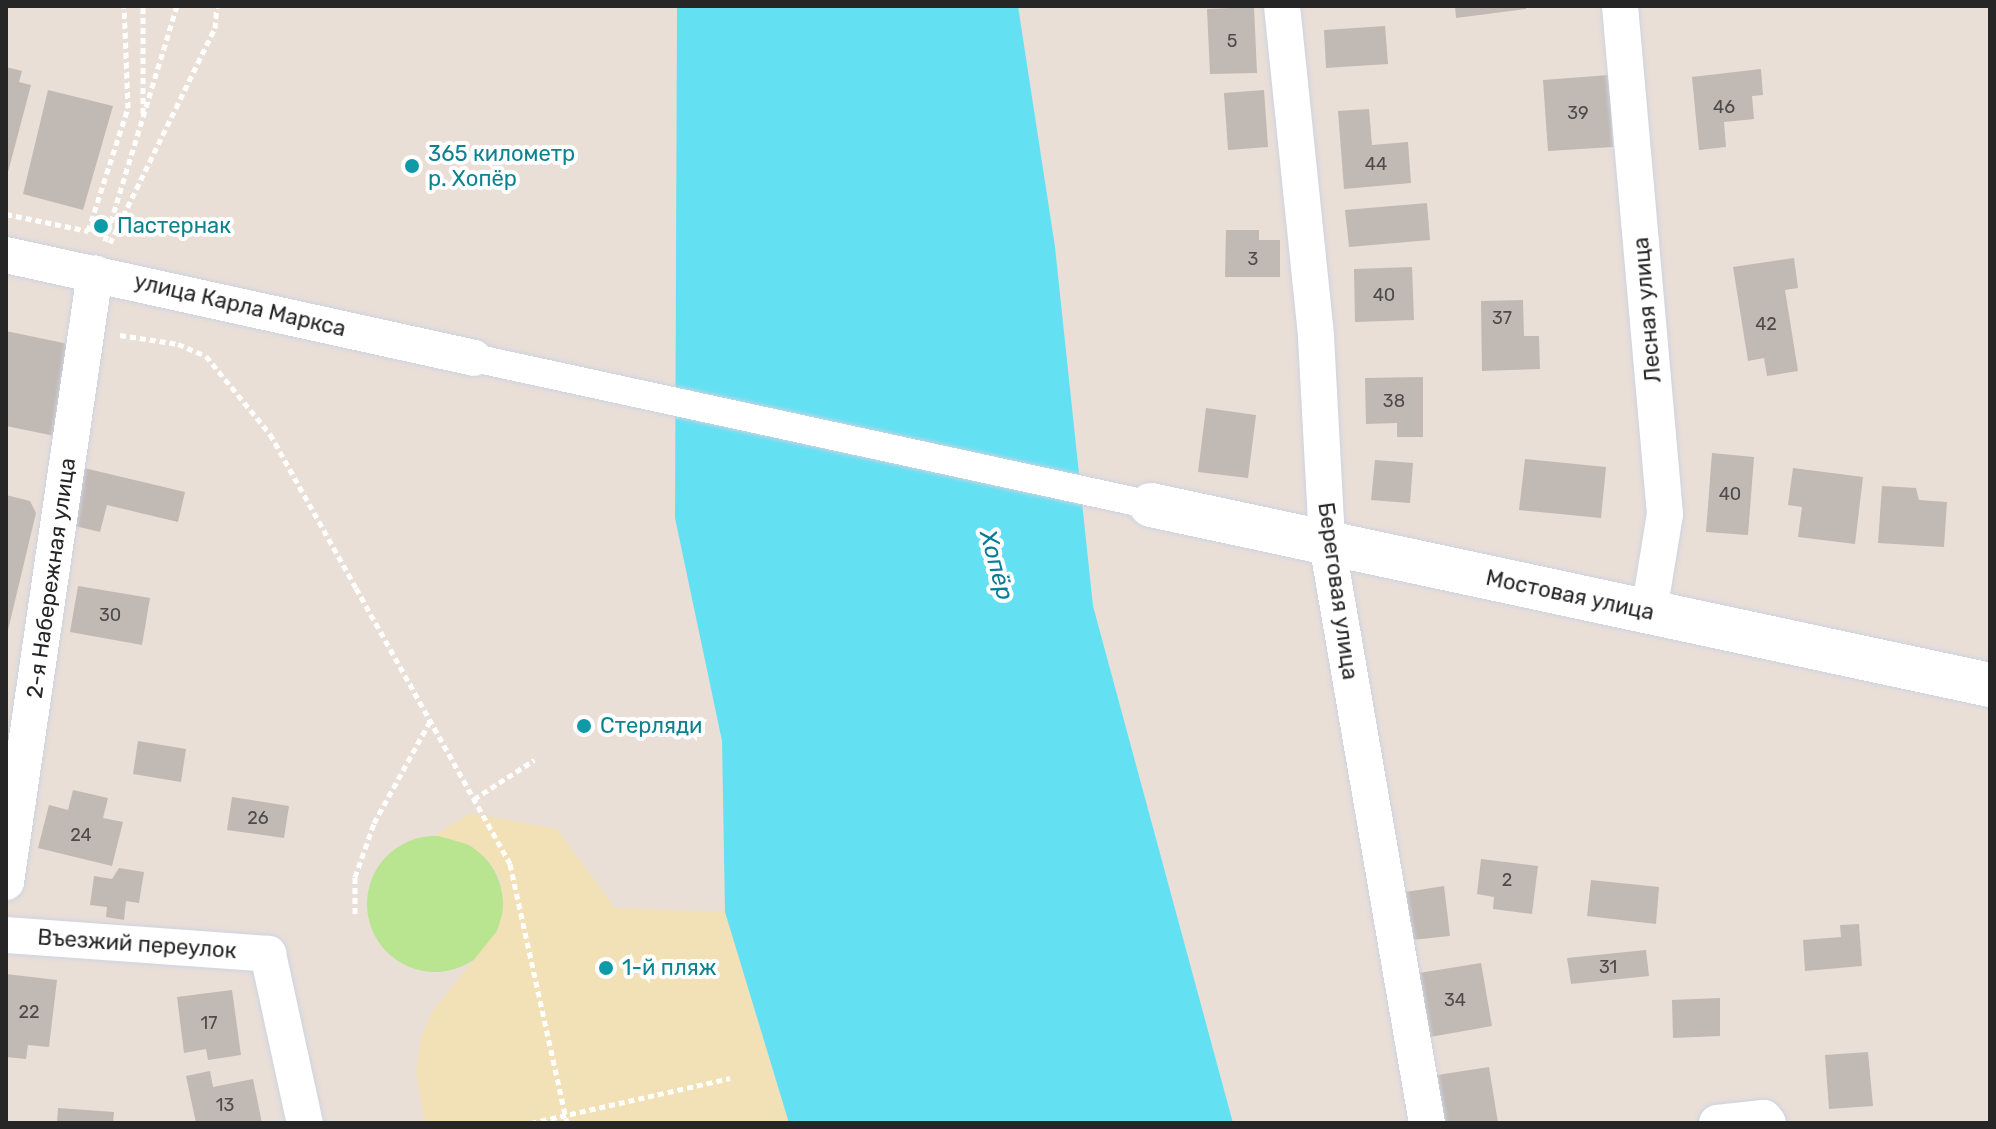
<!DOCTYPE html>
<meta charset="utf-8">
<style>
body{margin:0}
#map{position:relative;width:1996px;height:1129px;overflow:hidden;background:#eadfd7;font-family:Rubik,sans-serif}
div>[style]{position:absolute}
.green>*{inset:0;background:#b9e490}
.round{border-radius:50%}
.sand>*{inset:0;background:#f2e0b7}
.water>*{inset:0;background:#63e1f3}
.building>*{inset:0;background:#c1b9b4}
.path>*{height:5px;margin-top:-2.5px;transform-origin:0;background:repeating-linear-gradient(90deg,#fff 0 6px,transparent 0 10px)}
.roads{filter:drop-shadow(0 0 2px #ccd3e1) drop-shadow(0 0 2px #ccd3e1)}
.pedestrian>*{height:28px;margin:-14px;padding:0 14px;transform-origin:14px;border-radius:14px;background:#fff}
.minor>*{height:36px;margin:-18px;padding:0 18px;transform-origin:18px;border-radius:18px;background:#fff}
.tertiary>*{height:44px;margin:-22px;padding:0 22px;transform-origin:22px;border-radius:22px;background:#fff}
.dots>*{width:22px;height:22px;translate:-50% -50%;box-sizing:border-box;border:4px solid #fff;border-radius:50%}
span{translate:-50% -50%;white-space:nowrap;text-align:center;line-height:1.15;-webkit-text-stroke:8px #fff;paint-order:stroke}
.number-label{font-size:18px;color:#4d4b4a}
.number-label span{-webkit-text-stroke-width:0}
.culture-label{font-size:22px;color:#0d838f}
.left{translate:0 -50%;text-align:left}
.street-label{font-size:22px;color:#262626}
.water-label{font-size:24px;color:#087c99;font-style:italic}
.frame{position:absolute;inset:0;border:8px solid #262626;pointer-events:none}
</style>
<div id="map">
<div class="green">
<i class="round" style="left:367px;top:836px;width:136px;height:136px"></i>
</div>
<div class="sand">
<i style="clip-path:polygon(471px 813px,557px 829px,615px 908px,725px 912px,789px 1123px,425px 1123px,416px 1072px,421px 1038px,432px 1012px,497px 931px,504px 908px,500px 878px,485px 857px,470px 845px,435px 835px)"></i>
</div>
<div class="water">
<i style="clip-path:polygon(677px 6px,1018px 6px,1055px 247px,1093px 606px,1233px 1123px,789px 1123px,725px 912px,722px 741px,675px 518px)"></i>
</div>
<div class="building">
<i style="clip-path:polygon(1455px 6px,1526px 6px,1526px 9px,1456px 18px)"></i>
<i style="clip-path:polygon(1254px 7px,1257px 73px,1210px 74px,1207px 9px)"></i>
<i style="clip-path:polygon(1385px 26px,1388px 64px,1326px 68px,1324px 30px)"></i>
<i style="clip-path:polygon(6px 67px,22px 71px,19px 82px,31px 85px,7px 176px)"></i>
<i style="clip-path:polygon(1761px 69px,1763px 95px,1752px 96px,1754px 119px,1724px 122px,1726px 147px,1699px 150px,1692px 77px)"></i>
<i style="clip-path:polygon(1609px 75px,1613px 147px,1548px 151px,1543px 80px)"></i>
<i style="clip-path:polygon(48px 90px,113px 106px,83px 210px,23px 194px)"></i>
<i style="clip-path:polygon(1264px 90px,1268px 147px,1228px 150px,1224px 93px)"></i>
<i style="clip-path:polygon(1369px 109px,1372px 145px,1408px 142px,1411px 183px,1344px 189px,1338px 111px)"></i>
<i style="clip-path:polygon(1427px 203px,1430px 240px,1349px 247px,1345px 210px)"></i>
<i style="clip-path:polygon(1226px 230px,1259px 230px,1259px 240px,1280px 240px,1280px 277px,1225px 277px)"></i>
<i style="clip-path:polygon(1794px 258px,1798px 288px,1785px 290px,1798px 371px,1767px 376px,1764px 358px,1748px 361px,1733px 267px)"></i>
<i style="clip-path:polygon(1412px 267px,1414px 320px,1355px 322px,1354px 269px)"></i>
<i style="clip-path:polygon(1523px 300px,1524px 336px,1539px 336px,1540px 369px,1482px 371px,1481px 301px)"></i>
<i style="clip-path:polygon(6px 331px,73px 345px,55px 436px,6px 426px)"></i>
<i style="clip-path:polygon(1423px 377px,1423px 437px,1397px 437px,1397px 423px,1366px 424px,1365px 378px)"></i>
<i style="clip-path:polygon(1206px 408px,1256px 415px,1248px 478px,1198px 472px)"></i>
<i style="clip-path:polygon(1712px 453px,1754px 457px,1748px 535px,1706px 532px)"></i>
<i style="clip-path:polygon(1525px 459px,1606px 467px,1601px 518px,1519px 510px)"></i>
<i style="clip-path:polygon(1375px 460px,1413px 463px,1410px 503px,1371px 500px)"></i>
<i style="clip-path:polygon(84px 468px,185px 492px,178px 522px,107px 505px,100px 532px,71px 525px)"></i>
<i style="clip-path:polygon(1793px 468px,1863px 477px,1855px 544px,1798px 537px,1802px 507px,1788px 505px)"></i>
<i style="clip-path:polygon(1882px 486px,1916px 488px,1919px 500px,1947px 502px,1944px 547px,1878px 543px)"></i>
<i style="clip-path:polygon(6px 495px,30px 501px,36px 513px,8px 630px)"></i>
<i style="clip-path:polygon(78px 586px,150px 598px,142px 645px,70px 632px)"></i>
<i style="clip-path:polygon(138px 741px,186px 749px,181px 782px,133px 774px)"></i>
<i style="clip-path:polygon(73px 790px,108px 798px,103px 818px,123px 822px,112px 866px,38px 848px,49px 805px,68px 810px)"></i>
<i style="clip-path:polygon(232px 797px,289px 806px,284px 838px,227px 830px)"></i>
<i style="clip-path:polygon(1481px 859px,1538px 866px,1532px 914px,1493px 909px,1494px 897px,1477px 894px)"></i>
<i style="clip-path:polygon(119px 868px,144px 872px,139px 903px,126px 901px,124px 920px,106px 917px,107px 907px,90px 905px,94px 876px,112px 879px)"></i>
<i style="clip-path:polygon(1591px 880px,1659px 887px,1656px 924px,1587px 916px)"></i>
<i style="clip-path:polygon(1444px 886px,1450px 936px,1412px 940px,1406px 892px)"></i>
<i style="clip-path:polygon(1859px 924px,1862px 966px,1805px 971px,1803px 940px,1841px 937px,1840px 925px)"></i>
<i style="clip-path:polygon(1646px 950px,1649px 976px,1571px 984px,1567px 958px)"></i>
<i style="clip-path:polygon(1481px 963px,1492px 1026px,1430px 1037px,1419px 973px)"></i>
<i style="clip-path:polygon(6px 974px,57px 980px,49px 1047px,28px 1045px,26px 1059px,6px 1057px)"></i>
<i style="clip-path:polygon(232px 990px,241px 1055px,208px 1060px,206px 1049px,184px 1053px,177px 997px)"></i>
<i style="clip-path:polygon(1720px 998px,1720px 1036px,1673px 1038px,1672px 1000px)"></i>
<i style="clip-path:polygon(1868px 1052px,1873px 1106px,1829px 1109px,1825px 1055px)"></i>
<i style="clip-path:polygon(1489px 1067px,1498px 1123px,1439px 1123px,1431px 1076px)"></i>
<i style="clip-path:polygon(210px 1071px,213px 1087px,253px 1079px,262px 1123px,196px 1123px,186px 1076px)"></i>
<i style="clip-path:polygon(58px 1108px,114px 1112px,113px 1123px,57px 1123px)"></i>
</div>
<div class="path">
<i style="left:143px;top:113px;width:107px;rotate:-90deg"></i>
<i style="left:6px;top:214px;width:84px;rotate:11.7deg"></i>
<i style="left:88px;top:231px;width:129px;rotate:-72deg"></i>
<i style="left:128px;top:108px;width:102px;rotate:-92.2deg"></i>
<i style="left:105px;top:241px;width:246px;rotate:-73deg"></i>
<i style="left:110px;top:243px;width:239px;rotate:-64deg"></i>
<i style="left:215px;top:28px;width:22px;rotate:-85deg"></i>
<i style="left:120px;top:335px;width:59px;rotate:8.8deg"></i>
<i style="left:178px;top:344px;width:30px;rotate:23deg"></i>
<i style="left:206px;top:356px;width:101px;rotate:50.6deg"></i>
<i style="left:270px;top:434px;width:176px;rotate:60.8deg"></i>
<i style="left:356px;top:588px;width:316px;rotate:60.8deg"></i>
<i style="left:510px;top:864px;width:265px;rotate:77.6deg"></i>
<i style="left:474px;top:799px;width:72px;rotate:-33deg"></i>
<i style="left:355px;top:914px;width:37px;rotate:-90deg"></i>
<i style="left:355px;top:877px;width:57px;rotate:-70.6deg"></i>
<i style="left:374px;top:823px;width:116px;rotate:-61.2deg"></i>
<i style="left:531px;top:1123px;width:204px;rotate:-12.7deg"></i>
</div>
<div class="roads">
<div class="pedestrian">
<i style="left:474px;top:358px;width:693px;rotate:12.25deg"></i>
</div>
<div class="minor">
<i style="left:1282px;top:6px;width:333px;rotate:84.1deg"></i>
<i style="left:1316px;top:337px;width:206px;rotate:86.9deg"></i>
<i style="left:1327px;top:543px;width:589px;rotate:80.22deg"></i>
<i style="left:1620px;top:6px;width:510px;rotate:84.94deg"></i>
<i style="left:1665px;top:514px;width:99px;rotate:99.3deg"></i>
<i style="left:6px;top:255px;width:479px;rotate:12.4deg"></i>
<i style="left:6px;top:882px;width:615px;rotate:-81.69deg"></i>
<i style="left:6px;top:935px;width:263px;rotate:4.1deg"></i>
<i style="left:268px;top:954px;width:173px;rotate:77.7deg"></i>
<i style="left:1717px;top:1123px;width:47px;rotate:-6.1deg"></i>
<i style="left:1764px;top:1118px;width:6px;rotate:51deg"></i>
</div>
<div class="tertiary">
<i style="left:1151px;top:505px;width:858px;rotate:12.11deg"></i>
</div>
</div>
<div class="dots">
<i style="left:412px;top:166px;background:#0f9aa8"></i>
<i style="left:101px;top:226px;background:#0f9aa8"></i>
<i style="left:584px;top:726px;background:#0f9aa8"></i>
<i style="left:606px;top:968px;background:#0f9aa8"></i>
</div>
<div class="number-label">
<span style="left:1232px;top:41px">5</span>
<span style="left:1724px;top:107px">46</span>
<span style="left:1578px;top:113px">39</span>
<span style="left:1376px;top:164px">44</span>
<span style="left:1253px;top:259px">3</span>
<span style="left:1384px;top:295px">40</span>
<span style="left:1502px;top:318px">37</span>
<span style="left:1766px;top:324px">42</span>
<span style="left:1394px;top:401px">38</span>
<span style="left:1730px;top:494px">40</span>
<span style="left:110px;top:615px">30</span>
<span style="left:258px;top:818px">26</span>
<span style="left:81px;top:835px">24</span>
<span style="left:1507px;top:880px">2</span>
<span style="left:1608px;top:967px">31</span>
<span style="left:1455px;top:1000px">34</span>
<span style="left:29px;top:1012px">22</span>
<span style="left:209px;top:1023px">17</span>
<span style="left:225px;top:1105px">13</span>
</div>
<div class="culture-label">
<span class="left" style="left:428px;top:166px">365 километр<br>р. Хопёр</span>
<span class="left" style="left:117px;top:226px">Пастернак</span>
<span class="left" style="left:600px;top:726px">Стерляди</span>
<span class="left" style="left:622px;top:968px">1-й пляж</span>
</div>
<div class="street-label">
<span style="left:240px;top:305px;rotate:13deg">улица Карла Маркса</span>
<span style="left:1647px;top:310px;rotate:-95deg">Лесная улица</span>
<span style="left:51px;top:578px;rotate:-82deg">2-я Набережная улица</span>
<span style="left:1338px;top:591px;rotate:82deg">Береговая улица</span>
<span style="left:1570px;top:595px;rotate:12deg">Мостовая улица</span>
<span style="left:137px;top:944px;rotate:4deg">Въезжий переулок</span>
</div>
<div class="water-label">
<span style="left:996px;top:565px;rotate:75deg">Хопёр</span>
</div>
<div class="frame"></div>
</div>
